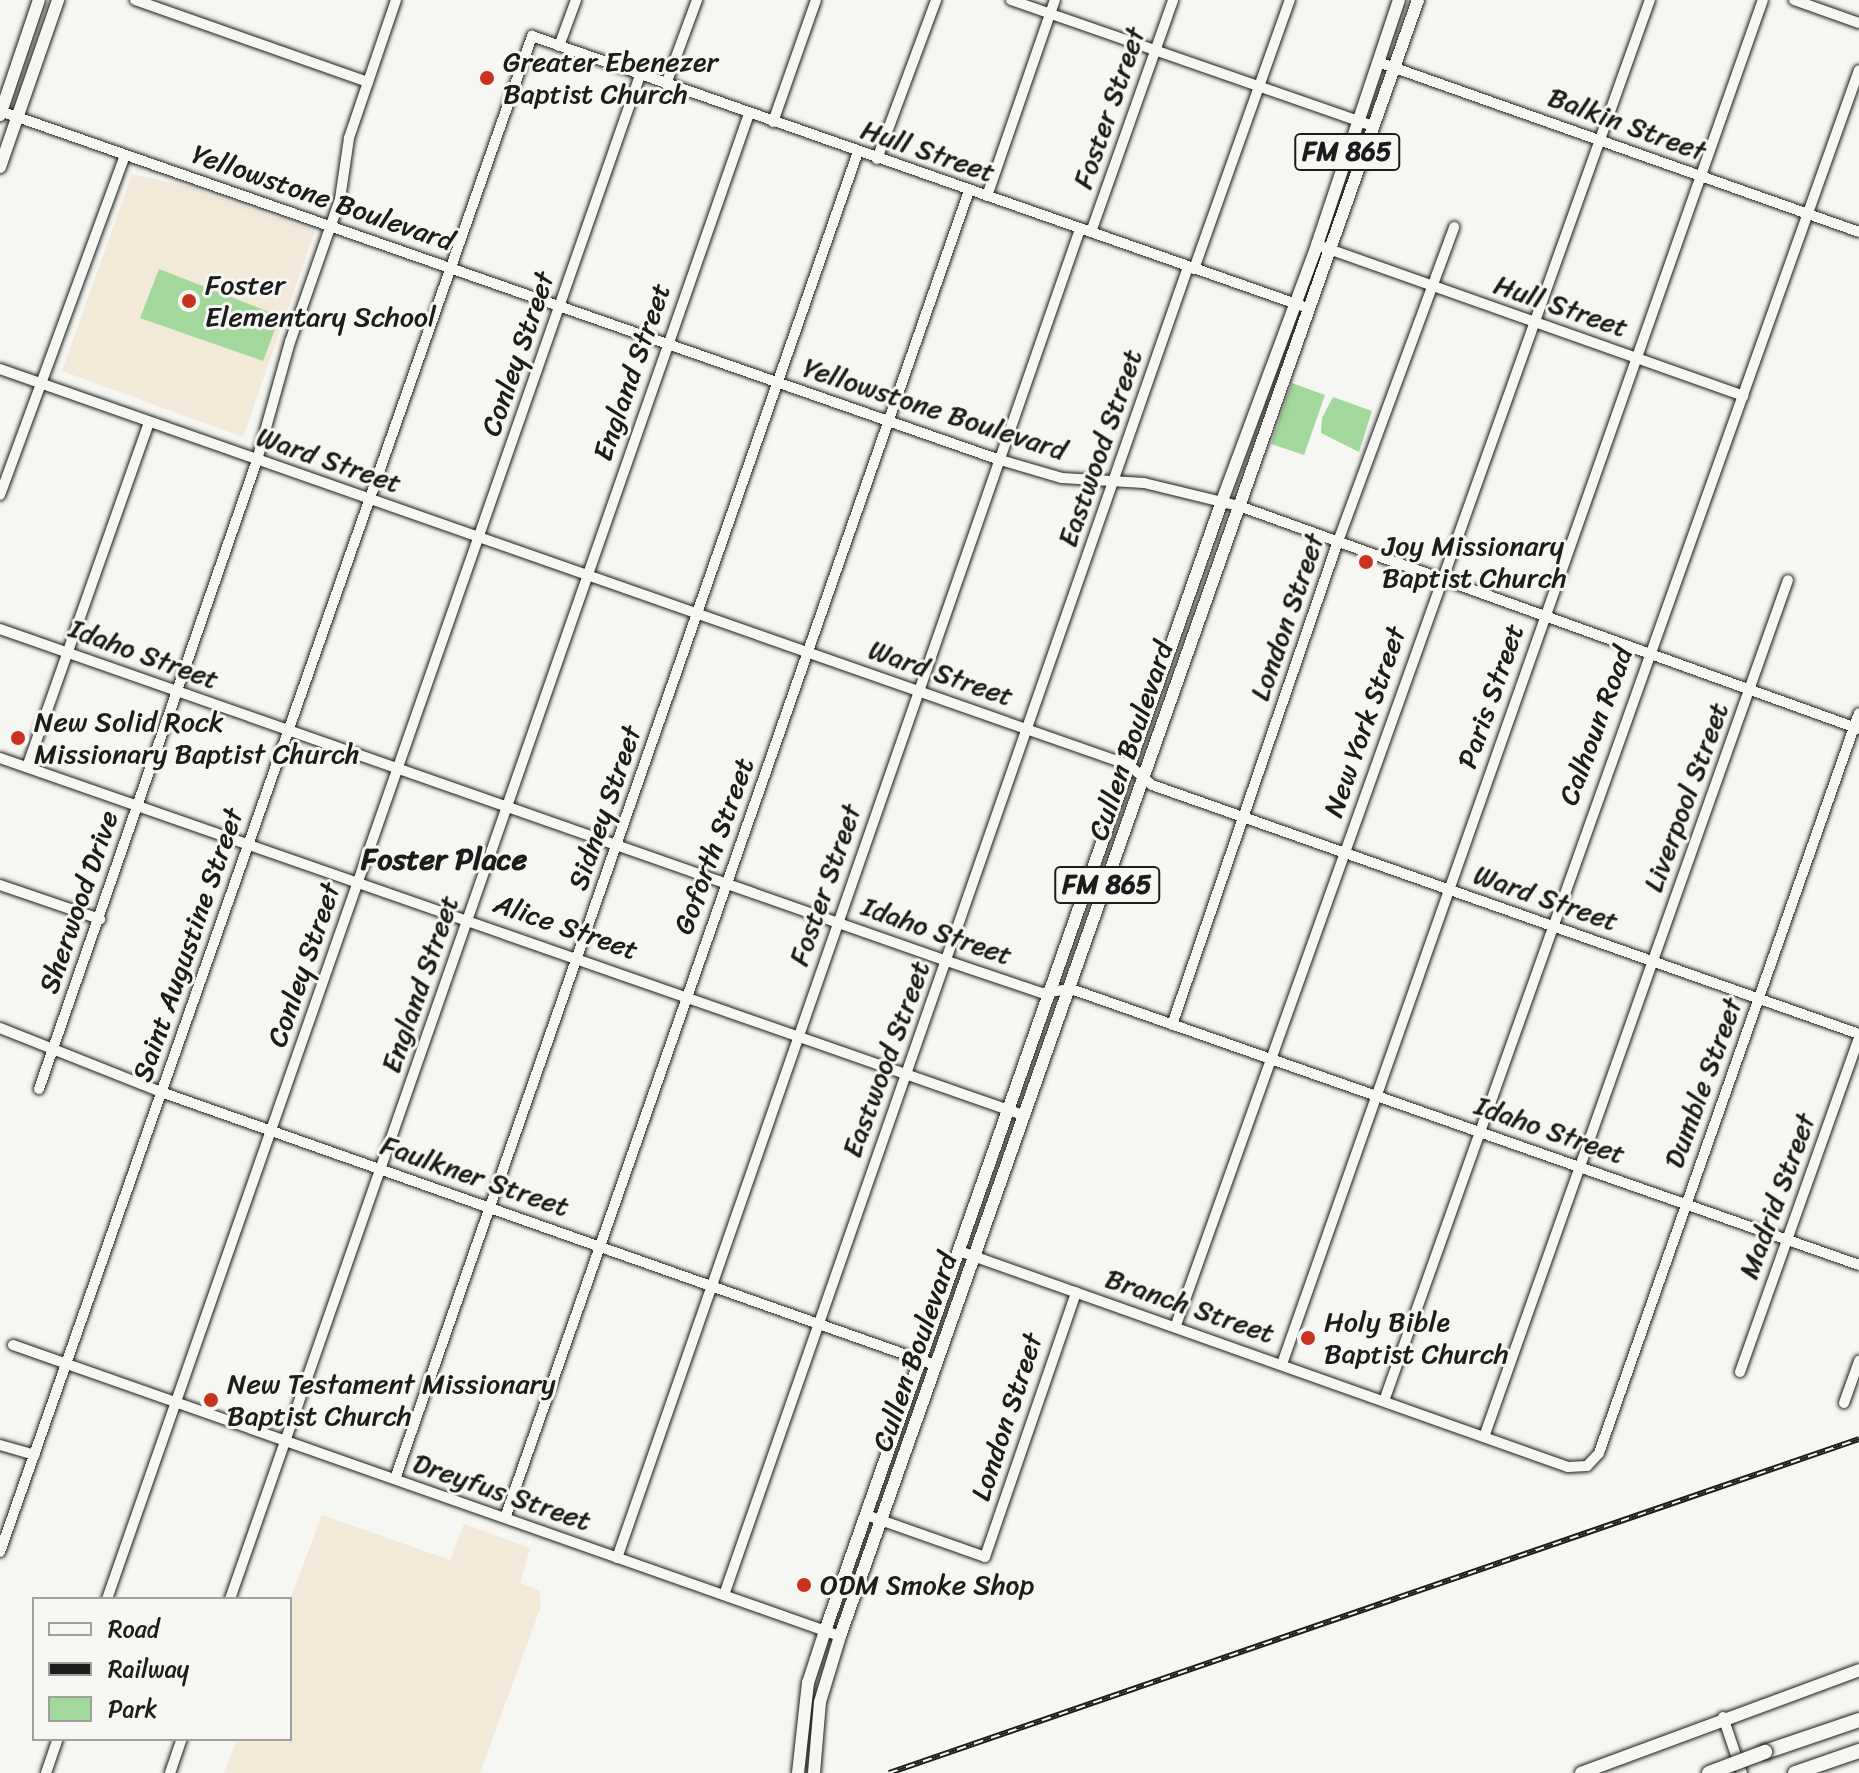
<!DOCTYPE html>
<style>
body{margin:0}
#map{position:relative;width:1859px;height:1773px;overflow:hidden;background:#f6f6f2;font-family:Sriracha,sans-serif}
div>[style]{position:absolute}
.built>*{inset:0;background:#f3e9d8}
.green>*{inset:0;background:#a2d89c}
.roads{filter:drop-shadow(0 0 2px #1c1c1c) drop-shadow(0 0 2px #1c1c1c)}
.minor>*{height:10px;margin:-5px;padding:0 5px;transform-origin:5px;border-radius:5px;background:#f6f6f2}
.major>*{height:12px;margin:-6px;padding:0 6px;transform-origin:6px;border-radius:6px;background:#f6f6f2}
.highway>*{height:14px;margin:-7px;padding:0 7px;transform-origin:7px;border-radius:7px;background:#f6f6f2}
.rail>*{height:6px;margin-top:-3px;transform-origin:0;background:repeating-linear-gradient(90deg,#f6f6f2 0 9px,#1c1c1c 0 18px);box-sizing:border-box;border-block:2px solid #1c1c1c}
.bridges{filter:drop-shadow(0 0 2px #1c1c1c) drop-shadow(0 0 2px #1c1c1c)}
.highway-bridge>*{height:14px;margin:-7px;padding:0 7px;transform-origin:7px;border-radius:7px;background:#f6f6f2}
.dots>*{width:22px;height:22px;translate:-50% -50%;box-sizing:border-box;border:4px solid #f6f6f2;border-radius:50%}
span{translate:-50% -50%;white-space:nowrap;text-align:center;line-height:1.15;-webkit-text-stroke:6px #f6f6f2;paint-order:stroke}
.shield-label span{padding:2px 6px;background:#f6f6f2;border:2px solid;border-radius:6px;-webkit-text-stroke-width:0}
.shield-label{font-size:26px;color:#1c1c1c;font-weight:700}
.poi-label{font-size:28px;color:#1c1c1c}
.left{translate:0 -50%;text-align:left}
.street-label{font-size:28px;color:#1c1c1c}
.neighbourhood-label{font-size:30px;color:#1c1c1c;font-weight:700}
.legend{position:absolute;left:32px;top:1597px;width:260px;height:144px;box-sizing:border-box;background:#f6f6f2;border:2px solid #9f9f9c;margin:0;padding:10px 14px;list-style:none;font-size:24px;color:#1c1c1c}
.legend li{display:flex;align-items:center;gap:16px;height:40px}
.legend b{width:40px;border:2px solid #9f9f9c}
</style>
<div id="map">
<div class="built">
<i style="clip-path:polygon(132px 174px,186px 186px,315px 231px,243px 437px,62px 371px)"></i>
<i style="clip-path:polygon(322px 1515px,450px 1560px,464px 1524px,530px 1548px,520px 1583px,539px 1590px,541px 1606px,480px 1773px,224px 1773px,237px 1739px,290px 1739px,290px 1600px)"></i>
</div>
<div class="green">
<i style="clip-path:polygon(159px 269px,280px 316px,263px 361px,140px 318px)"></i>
<i style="clip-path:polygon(1292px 383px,1325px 395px,1304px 455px,1271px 444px)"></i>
<i style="clip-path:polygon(1333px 397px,1372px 411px,1359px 452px,1321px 433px,1322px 418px)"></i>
</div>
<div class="roads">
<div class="minor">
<i style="left:135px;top:0;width:247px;rotate:19.4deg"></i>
<i style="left:1011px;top:0;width:382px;rotate:19.2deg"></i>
<i style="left:1794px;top:0;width:69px;rotate:19.5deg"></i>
<i style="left:559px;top:46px;width:49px;rotate:-69.7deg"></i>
<i style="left:1378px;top:62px;width:510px;rotate:19.46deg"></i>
<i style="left:666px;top:84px;width:90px;rotate:-69.7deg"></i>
<i style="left:0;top:111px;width:1056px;rotate:19.24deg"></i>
<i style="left:997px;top:459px;width:68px;rotate:16.3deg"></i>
<i style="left:1062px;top:478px;width:82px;rotate:3.5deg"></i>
<i style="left:1144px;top:483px;width:98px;rotate:13.6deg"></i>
<i style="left:1239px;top:506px;width:659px;rotate:19.78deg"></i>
<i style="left:773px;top:122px;width:129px;rotate:-70.6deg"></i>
<i style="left:877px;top:159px;width:170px;rotate:-69.6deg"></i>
<i style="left:987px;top:196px;width:207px;rotate:-70.9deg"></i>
<i style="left:1091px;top:232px;width:246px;rotate:-70.5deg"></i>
<i style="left:1323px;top:247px;width:446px;rotate:19.5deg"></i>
<i style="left:1194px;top:269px;width:286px;rotate:-70.4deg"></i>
<i style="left:0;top:369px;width:1196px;rotate:19.33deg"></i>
<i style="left:1129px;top:765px;width:30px;rotate:41deg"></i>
<i style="left:1152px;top:785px;width:750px;rotate:19.4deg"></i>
<i style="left:0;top:495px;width:361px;rotate:-69.8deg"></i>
<i style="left:0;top:629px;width:1004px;rotate:19.32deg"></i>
<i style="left:947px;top:961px;width:100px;rotate:18.6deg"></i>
<i style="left:1042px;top:993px;width:29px;rotate:-8deg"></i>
<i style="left:1071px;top:989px;width:835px;rotate:19.3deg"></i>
<i style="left:0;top:758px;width:1084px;rotate:19.24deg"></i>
<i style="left:27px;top:767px;width:366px;rotate:-70.5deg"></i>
<i style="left:0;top:885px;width:106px;rotate:18.8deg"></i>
<i style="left:1172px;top:1025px;width:509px;rotate:-71.07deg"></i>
<i style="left:1337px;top:544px;width:338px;rotate:-69.7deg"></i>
<i style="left:0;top:1028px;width:173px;rotate:21.7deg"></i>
<i style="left:161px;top:1092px;width:821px;rotate:19.43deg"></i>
<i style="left:39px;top:1089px;width:666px;rotate:-70.88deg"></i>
<i style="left:257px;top:460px;width:123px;rotate:-74.4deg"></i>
<i style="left:290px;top:342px;width:151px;rotate:-70.7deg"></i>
<i style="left:340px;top:199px;width:62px;rotate:-81.6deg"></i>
<i style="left:349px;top:138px;width:146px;rotate:-71.2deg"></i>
<i style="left:959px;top:1251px;width:646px;rotate:19.53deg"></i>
<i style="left:1568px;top:1467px;width:19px;rotate:-3deg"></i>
<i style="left:1587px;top:1466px;width:18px;rotate:-47deg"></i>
<i style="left:1599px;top:1453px;width:784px;rotate:-70.64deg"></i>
<i style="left:1176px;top:1325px;width:1407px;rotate:-70.32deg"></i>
<i style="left:13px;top:1345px;width:877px;rotate:19.39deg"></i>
<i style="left:1282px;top:1364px;width:1446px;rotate:-70.58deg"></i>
<i style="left:1740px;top:1372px;width:356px;rotate:-70.4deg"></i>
<i style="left:1384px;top:1401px;width:1413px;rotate:-70.36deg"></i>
<i style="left:1844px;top:1403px;width:45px;rotate:-70.3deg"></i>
<i style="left:1484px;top:1437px;width:909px;rotate:-70.47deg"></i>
<i style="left:0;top:1445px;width:36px;rotate:16deg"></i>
<i style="left:395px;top:1479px;width:1405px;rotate:-70.77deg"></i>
<i style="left:866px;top:1515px;width:126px;rotate:19.4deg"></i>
<i style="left:985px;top:1557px;width:280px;rotate:-71deg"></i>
<i style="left:505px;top:1518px;width:1406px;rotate:-70.73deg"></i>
<i style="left:0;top:1552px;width:1607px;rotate:-70.66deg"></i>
<i style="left:532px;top:36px;width:816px;rotate:19.32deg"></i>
<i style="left:617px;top:1558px;width:1407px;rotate:-70.79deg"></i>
<i style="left:724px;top:1595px;width:1407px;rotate:-70.74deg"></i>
<i style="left:107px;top:1599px;width:1615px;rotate:-70.72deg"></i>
<i style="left:230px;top:1599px;width:1573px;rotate:-70.74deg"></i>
<i style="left:1723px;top:1717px;width:59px;rotate:71.3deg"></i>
<i style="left:46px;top:1773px;width:36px;rotate:-71deg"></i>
<i style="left:170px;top:1773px;width:36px;rotate:-71deg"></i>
</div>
<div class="major">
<i style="left:0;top:115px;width:121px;rotate:-71.3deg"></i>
<i style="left:0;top:167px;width:177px;rotate:-70.8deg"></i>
<i style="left:798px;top:1773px;width:91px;rotate:-83.7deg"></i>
<i style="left:808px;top:1683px;width:55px;rotate:-71.9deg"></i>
<i style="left:825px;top:1631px;width:1198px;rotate:-70.64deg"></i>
<i style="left:1222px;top:501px;width:273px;rotate:-69.6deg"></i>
<i style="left:1317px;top:245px;width:258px;rotate:-71.5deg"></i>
<i style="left:814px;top:1773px;width:71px;rotate:-85.2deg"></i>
<i style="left:820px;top:1702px;width:69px;rotate:-73.1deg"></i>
<i style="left:840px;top:1636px;width:1735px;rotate:-70.54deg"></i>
<i style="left:1581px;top:1773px;width:296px;rotate:-20.3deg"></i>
</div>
<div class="highway">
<i style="left:1765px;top:1752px;width:99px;rotate:-18.8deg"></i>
<i style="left:1795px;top:1773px;width:68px;rotate:-19deg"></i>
</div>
</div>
<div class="rail">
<i style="left:889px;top:1773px;width:1026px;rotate:-19deg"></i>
</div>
<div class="bridges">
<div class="highway-bridge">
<i style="left:1709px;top:1773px;width:60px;rotate:-20.6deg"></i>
</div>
</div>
<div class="dots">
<i style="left:487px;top:78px;background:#c8321e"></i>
<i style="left:189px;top:301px;background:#c8321e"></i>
<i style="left:1366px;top:562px;background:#c8321e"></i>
<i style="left:18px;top:738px;background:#c8321e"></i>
<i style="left:1308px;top:1338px;background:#c8321e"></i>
<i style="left:211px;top:1400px;background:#c8321e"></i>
<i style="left:804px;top:1585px;background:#c8321e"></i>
</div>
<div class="shield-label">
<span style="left:1347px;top:152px">FM 865</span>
<span style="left:1107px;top:885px">FM 865</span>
</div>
<div class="poi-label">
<span class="left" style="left:503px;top:78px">Greater Ebenezer<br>Baptist Church</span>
<span class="left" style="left:205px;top:301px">Foster<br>Elementary School</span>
<span class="left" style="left:1382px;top:562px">Joy Missionary<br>Baptist Church</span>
<span class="left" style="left:34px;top:738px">New Solid Rock<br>Missionary Baptist Church</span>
<span class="left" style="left:1324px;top:1338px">Holy Bible<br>Baptist Church</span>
<span class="left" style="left:227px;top:1400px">New Testament Missionary<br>Baptist Church</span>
<span class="left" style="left:820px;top:1585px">ODM Smoke Shop</span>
</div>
<div class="street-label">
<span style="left:1109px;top:108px;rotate:-71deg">Foster Street</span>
<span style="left:1627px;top:124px;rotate:20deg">Balkin Street</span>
<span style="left:928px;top:151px;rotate:19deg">Hull Street</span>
<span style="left:323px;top:198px;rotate:19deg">Yellowstone Boulevard</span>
<span style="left:1561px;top:306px;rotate:19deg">Hull Street</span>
<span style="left:518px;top:354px;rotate:-71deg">Conley Street</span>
<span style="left:632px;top:372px;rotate:-71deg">England Street</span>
<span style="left:935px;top:409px;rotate:18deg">Yellowstone Boulevard</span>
<span style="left:1100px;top:448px;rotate:-71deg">Eastwood Street</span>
<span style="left:329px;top:460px;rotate:19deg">Ward Street</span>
<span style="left:1287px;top:617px;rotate:-71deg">London Street</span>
<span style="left:144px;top:654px;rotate:20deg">Idaho Street</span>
<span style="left:941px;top:673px;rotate:19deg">Ward Street</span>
<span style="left:1491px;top:696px;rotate:-71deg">Paris Street</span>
<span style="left:1365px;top:722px;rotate:-71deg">New York Street</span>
<span style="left:1596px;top:726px;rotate:-70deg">Calhoun Road</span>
<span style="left:1131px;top:741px;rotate:-71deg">Cullen Boulevard</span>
<span style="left:1686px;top:797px;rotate:-70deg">Liverpool Street</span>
<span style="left:605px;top:808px;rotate:-71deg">Sidney Street</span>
<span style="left:714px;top:846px;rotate:-70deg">Goforth Street</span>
<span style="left:825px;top:885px;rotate:-71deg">Foster Street</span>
<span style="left:1546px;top:898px;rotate:19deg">Ward Street</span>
<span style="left:79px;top:902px;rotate:-71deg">Sherwood Drive</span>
<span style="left:566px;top:927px;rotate:19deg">Alice Street</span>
<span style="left:937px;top:931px;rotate:19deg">Idaho Street</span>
<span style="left:188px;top:945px;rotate:-71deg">Saint Augustine Street</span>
<span style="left:304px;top:965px;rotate:-71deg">Conley Street</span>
<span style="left:420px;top:984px;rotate:-71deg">England Street</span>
<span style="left:886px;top:1059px;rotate:-70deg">Eastwood Street</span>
<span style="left:1703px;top:1083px;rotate:-70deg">Dumble Street</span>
<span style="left:1550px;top:1130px;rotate:19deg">Idaho Street</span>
<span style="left:475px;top:1176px;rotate:19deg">Faulkner Street</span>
<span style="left:1777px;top:1196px;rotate:-70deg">Madrid Street</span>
<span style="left:1190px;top:1306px;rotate:19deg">Branch Street</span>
<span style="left:915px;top:1352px;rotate:-71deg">Cullen Boulevard</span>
<span style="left:1007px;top:1417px;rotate:-72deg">London Street</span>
<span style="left:502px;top:1492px;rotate:19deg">Dreyfus Street</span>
</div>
<div class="neighbourhood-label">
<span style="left:444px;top:859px">Foster Place</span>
</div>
<ul class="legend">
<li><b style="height:10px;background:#f6f6f2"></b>Road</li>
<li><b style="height:10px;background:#1c1c1c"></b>Railway</li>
<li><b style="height:22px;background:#a2d89c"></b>Park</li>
</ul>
</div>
